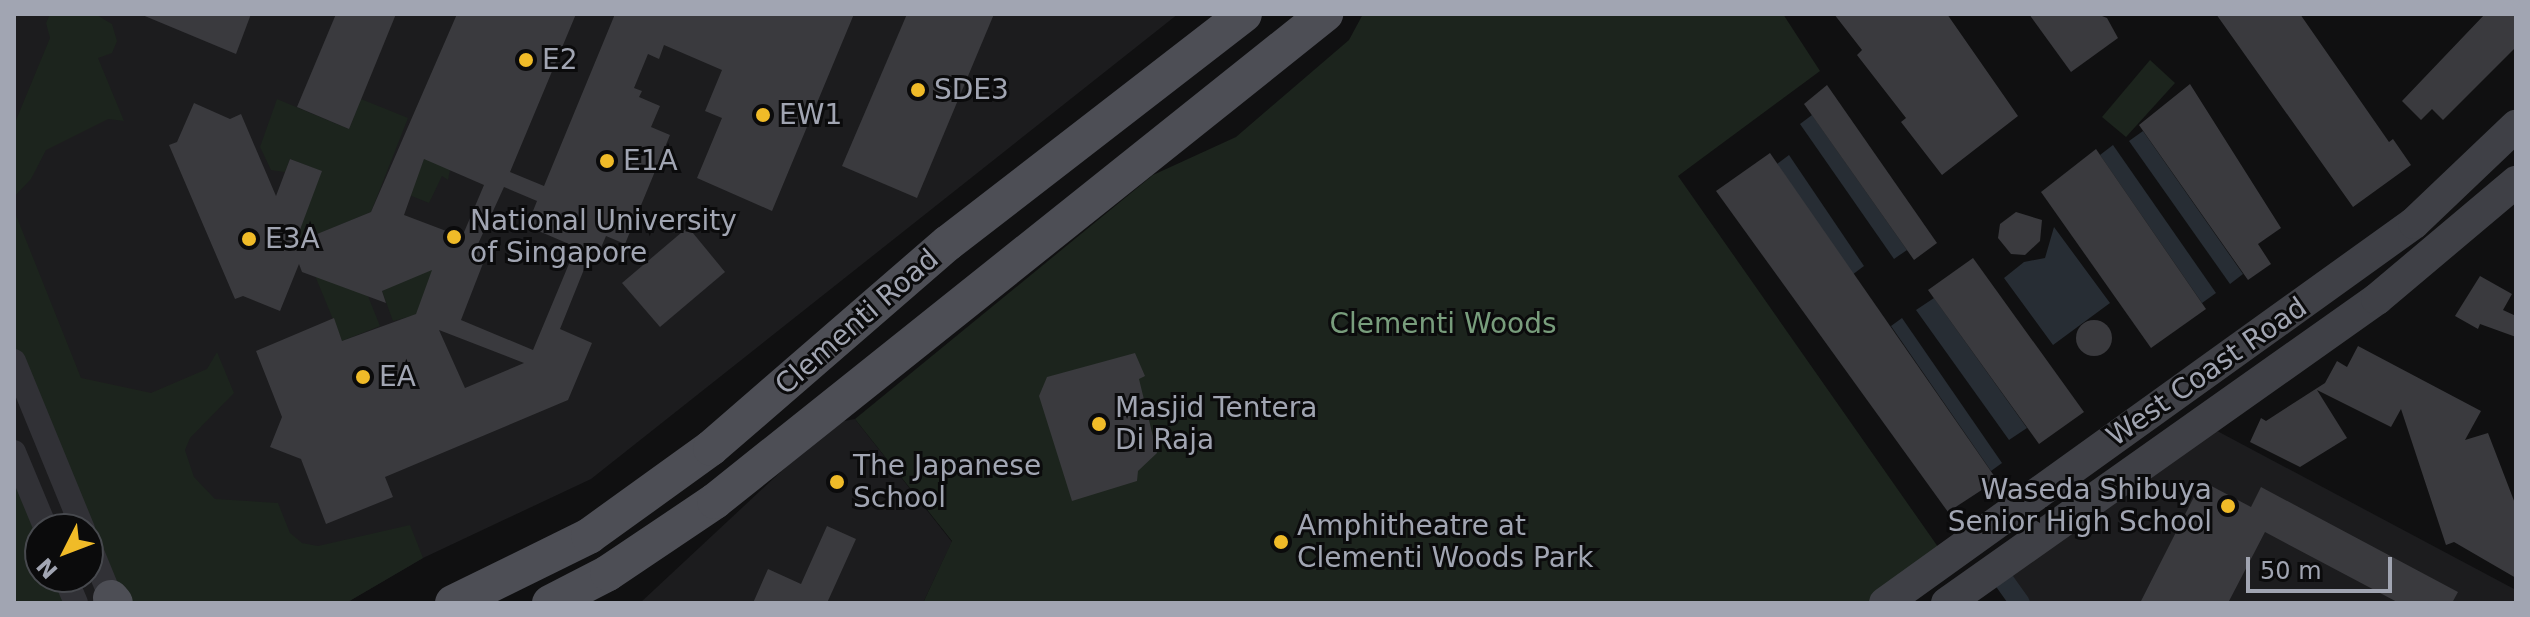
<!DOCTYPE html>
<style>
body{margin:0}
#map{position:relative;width:2530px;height:617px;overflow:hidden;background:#101011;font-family:"DejaVu Sans",sans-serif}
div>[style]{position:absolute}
.built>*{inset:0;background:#1c1c1e}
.green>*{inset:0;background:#1c241d}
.water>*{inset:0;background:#272d34}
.canal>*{height:20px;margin:-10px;padding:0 10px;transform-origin:10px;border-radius:10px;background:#272d34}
.building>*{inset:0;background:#3a3a3e}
.round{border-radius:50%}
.street>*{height:24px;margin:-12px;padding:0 12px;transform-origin:12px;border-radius:12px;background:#313136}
.secondary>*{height:32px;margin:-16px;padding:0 16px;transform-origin:16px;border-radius:16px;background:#3f4046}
.primary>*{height:36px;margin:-18px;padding:0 18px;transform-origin:18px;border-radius:18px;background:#4d4e55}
.dots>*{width:22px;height:22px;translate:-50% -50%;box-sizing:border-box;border:4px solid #0b0b0c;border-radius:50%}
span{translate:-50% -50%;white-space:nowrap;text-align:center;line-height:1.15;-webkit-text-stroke:6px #0b0b0c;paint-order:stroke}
.poi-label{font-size:28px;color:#a1a5b2}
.left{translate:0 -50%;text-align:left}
.right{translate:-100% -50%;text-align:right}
.street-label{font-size:28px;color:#a1a5b2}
.park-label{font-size:28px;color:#789d7c}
.frame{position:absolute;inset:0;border:16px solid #a1a5b2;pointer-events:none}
.north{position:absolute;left:24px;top:513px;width:80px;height:80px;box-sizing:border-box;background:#0b0b0c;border:2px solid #47494e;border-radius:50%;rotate:228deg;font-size:22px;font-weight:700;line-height:32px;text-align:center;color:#a1a5b2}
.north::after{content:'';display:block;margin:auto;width:28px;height:36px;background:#f0bb28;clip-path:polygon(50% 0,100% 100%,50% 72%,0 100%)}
.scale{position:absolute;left:2246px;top:557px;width:146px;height:36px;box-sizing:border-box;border:4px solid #a1a5b2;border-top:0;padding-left:10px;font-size:24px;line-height:28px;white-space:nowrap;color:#a1a5b2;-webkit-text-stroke:6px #0b0b0c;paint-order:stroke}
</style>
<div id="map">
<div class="built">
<i style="clip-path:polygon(evenodd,14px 14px,1178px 14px,591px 479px,423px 558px,346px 603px,14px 603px,14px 14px,40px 529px,88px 529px,88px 577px,40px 577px,40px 529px)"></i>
<i style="clip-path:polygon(855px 419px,952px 542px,923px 603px,640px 603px,833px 423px)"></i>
<i style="clip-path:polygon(2206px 425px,2516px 590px,2516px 603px,2028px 603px,2005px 575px)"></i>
</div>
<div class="green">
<i style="clip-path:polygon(50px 14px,95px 14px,112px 24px,117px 41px,112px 53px,98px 58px,124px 121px,108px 119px,46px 150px,31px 179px,14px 197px,14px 125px,50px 38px,46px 23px)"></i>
<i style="clip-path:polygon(1363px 14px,1783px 14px,1820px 71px,1678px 176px,1943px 554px,1876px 603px,923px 603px,952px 541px,855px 419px,1153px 175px,1236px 137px,1349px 40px)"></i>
<i style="clip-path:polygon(2150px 60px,2175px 83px,2126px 137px,2102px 117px)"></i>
<i style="clip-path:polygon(277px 99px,349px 129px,361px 99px,408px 118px,371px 212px,318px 234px,368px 296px,380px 326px,342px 341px,285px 203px,321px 171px,290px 159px,285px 172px,271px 170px,260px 147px)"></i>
<i style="clip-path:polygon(436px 130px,450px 170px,448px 180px,442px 176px,429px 203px,409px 195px)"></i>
<i style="clip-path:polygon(14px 210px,81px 378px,151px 393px,207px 369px,217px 352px,234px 393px,190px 438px,185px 450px,194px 477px,215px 499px,278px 503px,290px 533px,302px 543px,318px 546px,410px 525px,423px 558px,346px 603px,115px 603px,14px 361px)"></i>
<i style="clip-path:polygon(458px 249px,416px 315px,393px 321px,382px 291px)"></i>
<i style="clip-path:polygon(14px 452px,40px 529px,40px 577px,65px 577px,76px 603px,14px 603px)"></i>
</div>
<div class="water">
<i style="clip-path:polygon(1812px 115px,1907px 250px,1894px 259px,1800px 124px)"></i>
<i style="clip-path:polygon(2143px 131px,2243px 274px,2230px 284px,2129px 141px)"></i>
<i style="clip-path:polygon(2113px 145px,2216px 293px,2202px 303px,2100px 155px)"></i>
<i style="clip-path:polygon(1789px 155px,1864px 266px,1852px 275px,1777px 164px)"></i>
<i style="clip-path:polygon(2054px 227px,2110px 303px,2053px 345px,2004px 278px,2024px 262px,2045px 258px)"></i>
<i style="clip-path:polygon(1934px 298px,2027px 428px,2009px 440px,1916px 310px)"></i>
<i style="clip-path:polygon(1902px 318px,2002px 463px,1991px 471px,1891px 326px)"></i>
</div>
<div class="canal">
<i style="left:1995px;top:568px;width:43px;rotate:54.5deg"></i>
</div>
<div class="building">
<i style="clip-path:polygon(140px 14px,251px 14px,236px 54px)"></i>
<i style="clip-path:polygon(336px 14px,396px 14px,349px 129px,297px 107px)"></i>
<i style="clip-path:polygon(evenodd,457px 14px,576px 14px,510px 172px,544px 186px,615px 14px,854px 14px,772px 211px,697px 178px,722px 118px,705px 111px,722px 70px,664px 45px,659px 59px,648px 54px,634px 88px,642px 91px,639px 97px,660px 106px,651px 127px,670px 135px,625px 244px,606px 236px,600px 250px,593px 247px,560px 329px,592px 343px,568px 400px,385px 477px,393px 497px,326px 524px,301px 459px,270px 447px,282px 417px,256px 351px,334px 318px,342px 341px,416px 314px,432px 270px,382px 291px,386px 303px,302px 272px,299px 264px,280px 311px,243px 296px,235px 299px,169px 145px,177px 142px,194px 103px,230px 119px,241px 114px,276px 196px,290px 159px,322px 171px,295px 243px,371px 212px,457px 14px,424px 159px,484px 185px,462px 237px,404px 215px,424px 159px,457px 14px,504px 187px,537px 201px,527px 226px,576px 247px,533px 350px,461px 320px,489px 248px,478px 244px,504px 187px,457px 14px,439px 330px,524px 363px,465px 388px,439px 330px)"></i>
<i style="clip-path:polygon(907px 14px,994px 14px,917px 198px,842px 166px)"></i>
<i style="clip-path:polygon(1834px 14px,1947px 14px,2018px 116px,1942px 175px,1901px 122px,1906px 118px,1857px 55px,1862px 50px)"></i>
<i style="clip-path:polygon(2029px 14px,2097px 14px,2107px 18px,2118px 38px,2071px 72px)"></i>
<i style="clip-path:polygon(2216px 14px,2300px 14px,2389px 142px,2393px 139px,2411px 165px,2353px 207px)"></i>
<i style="clip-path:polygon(2485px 14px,2516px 14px,2516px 47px,2443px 120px,2432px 109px,2421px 120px,2402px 101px)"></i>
<i style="clip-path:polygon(2190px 84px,2281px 228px,2258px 244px,2271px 264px,2248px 280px,2139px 125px)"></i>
<i style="clip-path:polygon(1827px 85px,1937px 243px,1914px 260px,1804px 104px)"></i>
<i style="clip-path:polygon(2096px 149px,2206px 309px,2151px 348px,2041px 192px)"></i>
<i style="clip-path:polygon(1770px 153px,1997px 480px,1948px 512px,1716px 191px)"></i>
<i style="clip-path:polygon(2016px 212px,2042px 220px,2040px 241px,2025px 255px,2011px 254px,1998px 238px,2000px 224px)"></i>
<i style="clip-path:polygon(688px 227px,725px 272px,660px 327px,622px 283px)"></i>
<i style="clip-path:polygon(1973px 258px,2084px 412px,2039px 444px,1928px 290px)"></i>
<i style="clip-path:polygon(2480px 276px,2512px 294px,2503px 310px,2516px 316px,2516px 337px,2480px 324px,2478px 329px,2455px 316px)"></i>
<i class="round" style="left:2076px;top:320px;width:36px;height:36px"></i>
<i style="clip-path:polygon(2358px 346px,2481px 411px,2465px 440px,2488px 433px,2516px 506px,2516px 578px,2454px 542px,2446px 545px,2401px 409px,2391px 427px,2317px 390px,2347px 438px,2300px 467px,2250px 442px,2261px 418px,2266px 421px,2325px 383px,2337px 361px,2347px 367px)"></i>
<i style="clip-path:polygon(1135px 353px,1145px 376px,1139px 379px,1157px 453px,1138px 471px,1137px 481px,1072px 501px,1039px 396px,1047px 377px)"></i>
<i style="clip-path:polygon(2202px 481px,2251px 507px,2261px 487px,2458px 592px,2452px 603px,2399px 603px,2265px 532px,2228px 603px,2140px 603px)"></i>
<i style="clip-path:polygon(827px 526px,856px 539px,827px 603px,753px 603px,768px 569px,801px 584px)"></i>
</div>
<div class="street">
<i style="left:14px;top:361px;width:182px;rotate:67.7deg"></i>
<i style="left:14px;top:452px;width:83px;rotate:67.4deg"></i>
<i style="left:88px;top:542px;width:66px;rotate:67.7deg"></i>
<i style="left:65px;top:577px;width:28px;rotate:67deg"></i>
</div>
<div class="secondary">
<i style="left:1885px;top:603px;width:651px;rotate:-35.69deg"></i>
<i style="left:2414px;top:223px;width:141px;rotate:-43.6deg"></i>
<i style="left:1947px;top:603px;width:527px;rotate:-35.26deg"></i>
<i style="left:2377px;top:299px;width:182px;rotate:-40.1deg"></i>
</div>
<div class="primary">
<i style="left:111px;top:598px;width:6px;rotate:51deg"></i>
<i style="left:453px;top:603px;width:152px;rotate:-26.2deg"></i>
<i style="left:589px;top:536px;width:150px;rotate:-35.8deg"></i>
<i style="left:711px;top:448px;width:313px;rotate:-40.9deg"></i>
<i style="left:948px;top:243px;width:374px;rotate:-37.7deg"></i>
<i style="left:550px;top:603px;width:65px;rotate:-27.3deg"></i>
<i style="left:608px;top:573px;width:129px;rotate:-33.9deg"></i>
<i style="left:715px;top:501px;width:781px;rotate:-38.6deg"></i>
</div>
<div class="dots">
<i style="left:526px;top:60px;background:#f0bb28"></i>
<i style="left:918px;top:90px;background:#f0bb28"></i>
<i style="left:763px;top:115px;background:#f0bb28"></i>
<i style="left:607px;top:161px;background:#f0bb28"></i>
<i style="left:454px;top:237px;background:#f0bb28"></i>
<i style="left:249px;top:239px;background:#f0bb28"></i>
<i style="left:363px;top:377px;background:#f0bb28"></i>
<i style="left:1099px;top:424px;background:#f0bb28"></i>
<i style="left:837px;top:482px;background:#f0bb28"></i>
<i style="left:2228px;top:506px;background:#f0bb28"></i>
<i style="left:1281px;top:542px;background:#f0bb28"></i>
</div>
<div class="poi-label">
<span class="left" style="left:542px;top:60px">E2</span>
<span class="left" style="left:934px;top:90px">SDE3</span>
<span class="left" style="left:779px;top:115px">EW1</span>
<span class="left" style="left:623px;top:161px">E1A</span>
<span class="left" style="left:470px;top:237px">National University<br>of Singapore</span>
<span class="left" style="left:265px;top:239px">E3A</span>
<span class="left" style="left:379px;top:377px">EA</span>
<span class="left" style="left:1115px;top:424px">Masjid Tentera<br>Di Raja</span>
<span class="left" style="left:853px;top:482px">The Japanese<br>School</span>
<span class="right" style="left:2212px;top:506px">Waseda Shibuya<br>Senior High School</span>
<span class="left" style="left:1297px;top:542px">Amphitheatre at<br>Clementi Woods Park</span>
</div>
<div class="street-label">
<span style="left:857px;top:322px;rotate:-41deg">Clementi Road</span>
<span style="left:2207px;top:372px;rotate:-35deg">West Coast Road</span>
</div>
<div class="park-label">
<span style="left:1443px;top:324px">Clementi Woods</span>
</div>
<div class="frame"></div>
<div class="north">N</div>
<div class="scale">50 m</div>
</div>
